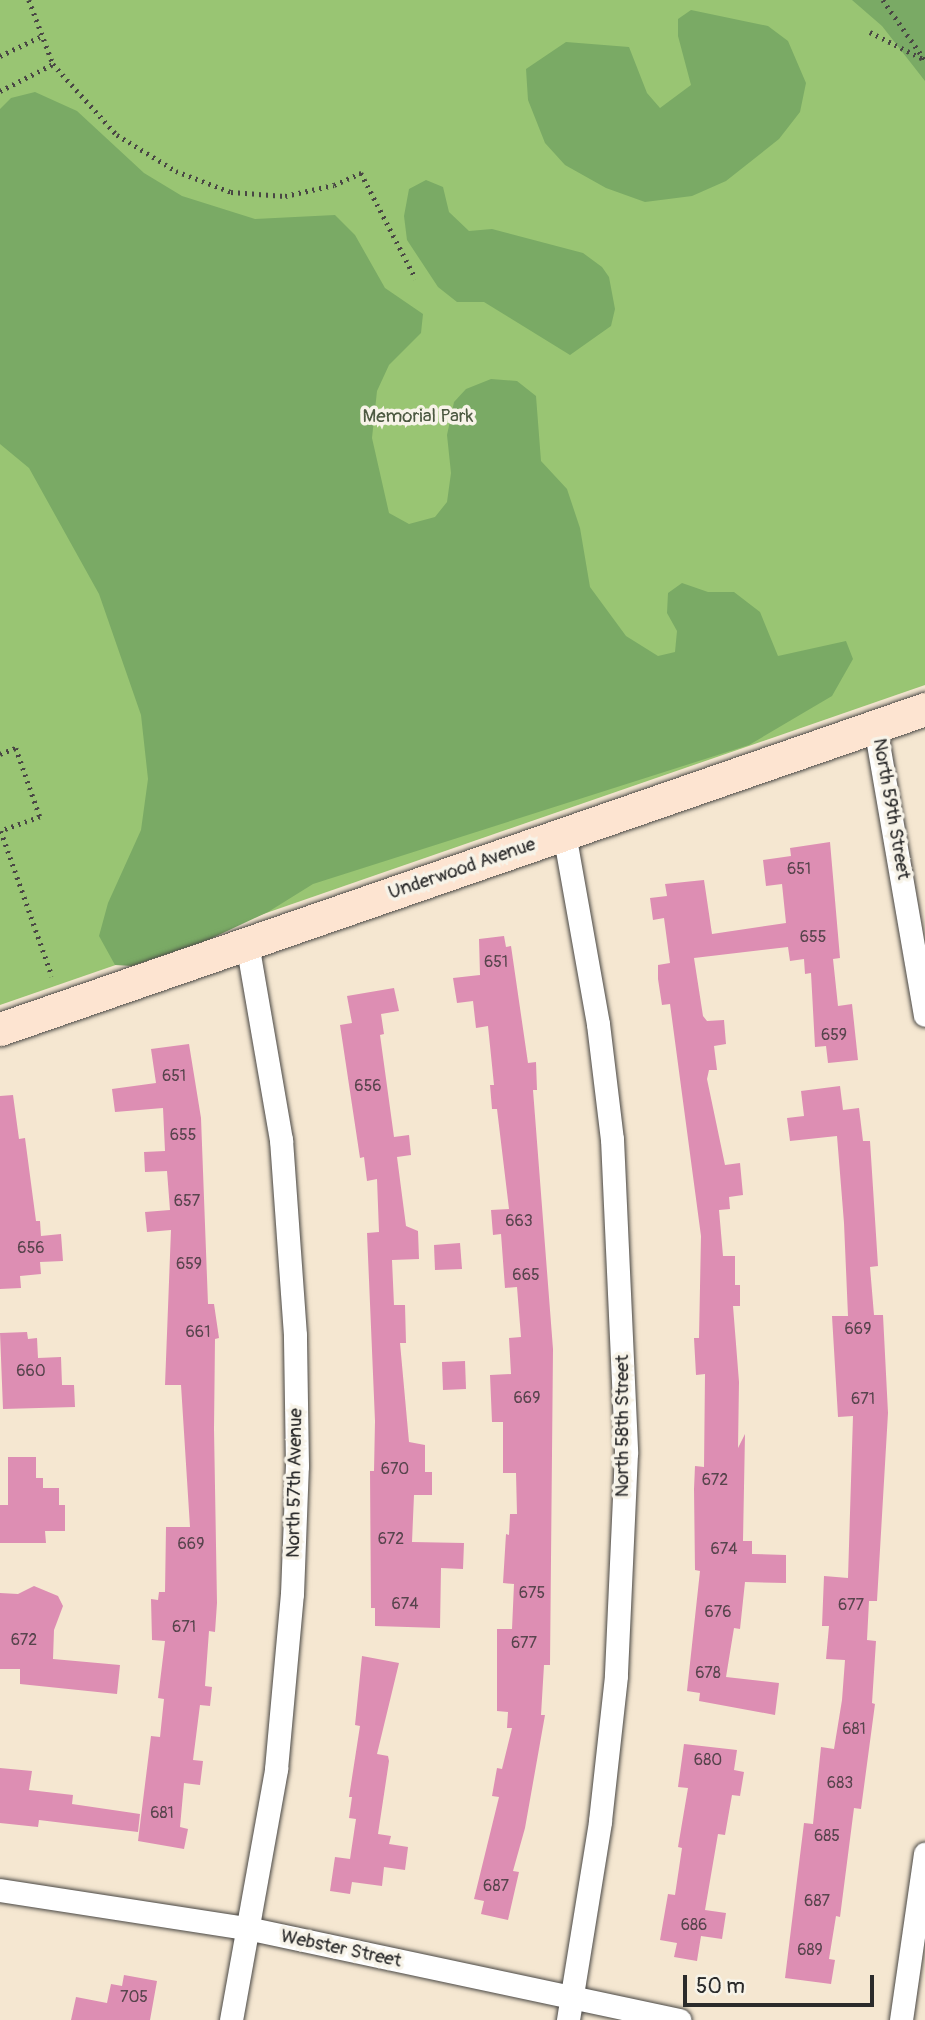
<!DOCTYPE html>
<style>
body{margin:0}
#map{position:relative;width:925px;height:2020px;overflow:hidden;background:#f5e7d1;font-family:Pangolin,sans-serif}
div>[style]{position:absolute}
.green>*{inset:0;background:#99c573}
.forest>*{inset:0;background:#7aaa65}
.building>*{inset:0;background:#dd8eb3}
.path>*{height:4.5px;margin-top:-2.25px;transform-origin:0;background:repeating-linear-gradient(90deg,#494744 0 2px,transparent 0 7px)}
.roads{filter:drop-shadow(0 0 2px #494744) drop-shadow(0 0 2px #494744)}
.minor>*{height:23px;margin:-11.5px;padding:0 11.5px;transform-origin:11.5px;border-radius:11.5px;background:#fff}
.secondary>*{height:33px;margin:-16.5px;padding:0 16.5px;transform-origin:16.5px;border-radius:16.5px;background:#fde4d1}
span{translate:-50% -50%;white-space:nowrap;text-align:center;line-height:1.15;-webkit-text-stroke:7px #f7f3e8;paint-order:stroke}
.number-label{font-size:16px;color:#58444d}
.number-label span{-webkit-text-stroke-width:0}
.park-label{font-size:19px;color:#4c5941}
.street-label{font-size:19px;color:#2b2b2b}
.scale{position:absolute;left:683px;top:1975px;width:191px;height:32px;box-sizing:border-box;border:4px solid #2b2b2b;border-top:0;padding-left:9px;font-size:21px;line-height:24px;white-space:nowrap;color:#2b2b2b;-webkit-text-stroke:5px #f7f3e8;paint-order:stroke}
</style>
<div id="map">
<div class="green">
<i style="clip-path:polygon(0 0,925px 0,925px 685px,0 1005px)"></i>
</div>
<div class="forest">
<i style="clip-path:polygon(852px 0,925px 0,925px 81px,882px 26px)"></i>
<i style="clip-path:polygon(691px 10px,768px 26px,788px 41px,806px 83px,800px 112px,779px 139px,726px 181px,692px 196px,645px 202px,606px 188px,565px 165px,545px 143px,528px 100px,526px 69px,566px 42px,629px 47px,647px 93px,660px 108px,691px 85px,678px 36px,678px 19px)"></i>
<i style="clip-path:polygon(35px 92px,77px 111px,144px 173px,182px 196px,255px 219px,335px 215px,355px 235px,385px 288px,423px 314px,421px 333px,389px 365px,377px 391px,372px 438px,389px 513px,409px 524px,435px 517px,447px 502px,451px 473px,447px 435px,454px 402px,466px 389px,491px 379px,517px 381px,536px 396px,541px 461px,567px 489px,580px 528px,590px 587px,626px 636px,658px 656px,675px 652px,677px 631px,667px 613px,668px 593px,682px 583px,708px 592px,734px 592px,760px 612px,778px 656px,846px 641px,853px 659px,832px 696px,749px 745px,313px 884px,268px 912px,208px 940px,132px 966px,115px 965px,99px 936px,108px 903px,141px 830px,148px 779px,141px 715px,99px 594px,29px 468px,0 444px,0 109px,11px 98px)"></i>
<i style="clip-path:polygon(426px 180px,443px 187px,449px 212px,469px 231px,492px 229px,583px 253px,602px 267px,609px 277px,615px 309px,611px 326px,570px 355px,484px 302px,457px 302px,438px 287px,407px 240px,404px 216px,409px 189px)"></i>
</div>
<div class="building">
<i style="clip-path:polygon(830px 842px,840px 958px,833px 959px,838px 1006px,852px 1004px,858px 1060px,828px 1063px,826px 1046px,815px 1047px,811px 973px,805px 974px,804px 959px,790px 961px,788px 947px,694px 958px,703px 1016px,707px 1021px,724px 1020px,726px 1044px,714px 1046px,717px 1070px,709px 1070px,707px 1079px,725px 1165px,740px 1163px,743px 1195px,729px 1197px,730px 1209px,719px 1210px,723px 1256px,735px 1256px,735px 1285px,740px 1285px,740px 1306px,733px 1306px,739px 1382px,738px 1448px,745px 1434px,743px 1541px,752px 1541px,752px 1554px,786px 1555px,786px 1583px,745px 1582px,740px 1629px,734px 1628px,726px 1677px,779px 1683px,775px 1715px,699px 1701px,700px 1693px,687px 1691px,700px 1571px,695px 1570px,694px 1489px,695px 1466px,704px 1467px,705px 1374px,696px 1375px,694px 1338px,699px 1338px,701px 1236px,670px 1004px,662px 1005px,658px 979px,658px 965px,670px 963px,664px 918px,653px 920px,650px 898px,667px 896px,665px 884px,704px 880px,712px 934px,786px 923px,782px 884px,766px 886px,763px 860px,791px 856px,790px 848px)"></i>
<i style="clip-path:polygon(504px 936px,506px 947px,511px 946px,528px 1063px,536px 1062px,537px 1090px,533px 1090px,553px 1349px,550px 1665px,544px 1665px,541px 1715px,545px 1715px,525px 1828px,513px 1871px,519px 1872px,508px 1920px,481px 1914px,484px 1901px,474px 1899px,499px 1797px,492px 1796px,497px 1768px,502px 1769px,512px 1728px,507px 1728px,508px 1712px,497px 1711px,497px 1629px,512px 1629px,514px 1584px,503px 1583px,506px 1534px,509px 1535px,510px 1514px,517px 1514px,516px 1473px,503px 1473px,503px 1422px,492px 1422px,490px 1375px,511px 1374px,509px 1338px,521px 1337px,517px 1287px,505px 1288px,501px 1234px,493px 1235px,491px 1210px,509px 1209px,497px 1109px,492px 1109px,490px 1085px,494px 1085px,488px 1026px,476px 1028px,473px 1001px,457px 1003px,453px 978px,480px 975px,479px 939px)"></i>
<i style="clip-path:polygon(394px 988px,399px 1011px,381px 1014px,384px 1034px,380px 1035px,394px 1137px,409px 1135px,411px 1155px,397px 1157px,406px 1226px,418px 1231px,419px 1259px,392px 1260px,394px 1305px,405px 1305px,406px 1343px,400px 1343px,409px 1442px,425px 1445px,425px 1472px,432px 1472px,432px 1495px,414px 1495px,412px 1542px,464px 1543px,463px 1569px,441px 1568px,440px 1628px,375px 1626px,375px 1608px,371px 1608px,370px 1471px,374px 1471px,375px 1421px,367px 1233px,379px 1232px,377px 1179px,367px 1181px,364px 1157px,360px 1158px,340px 1025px,352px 1023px,347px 996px)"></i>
<i style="clip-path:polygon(189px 1044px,201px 1118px,208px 1304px,214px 1304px,219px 1338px,215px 1339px,214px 1429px,217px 1603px,215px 1632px,209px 1631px,205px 1686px,212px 1687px,210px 1706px,200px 1705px,193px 1760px,203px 1761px,200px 1785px,184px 1783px,180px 1827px,188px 1829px,184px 1849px,138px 1841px,151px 1736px,160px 1737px,164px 1699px,158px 1698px,165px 1641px,152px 1640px,151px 1599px,158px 1600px,159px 1592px,165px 1592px,166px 1527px,190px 1527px,181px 1385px,165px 1385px,171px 1230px,147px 1232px,145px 1212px,170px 1210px,167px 1171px,145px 1172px,144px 1152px,165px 1151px,163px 1108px,115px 1112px,112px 1089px,156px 1083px,151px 1049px)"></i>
<i style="clip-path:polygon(840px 1086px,843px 1110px,859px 1108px,863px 1141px,870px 1141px,878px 1266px,870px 1267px,874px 1315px,883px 1315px,888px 1413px,877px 1601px,869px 1601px,867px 1640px,876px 1641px,872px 1703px,875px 1704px,861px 1809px,854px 1808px,840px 1917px,836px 1916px,829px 1959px,835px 1960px,831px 1984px,785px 1978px,804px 1823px,813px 1824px,821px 1747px,834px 1749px,842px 1700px,845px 1660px,826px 1659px,829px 1626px,822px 1626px,824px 1576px,848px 1578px,853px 1416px,838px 1417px,832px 1316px,848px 1316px,844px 1223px,837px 1136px,790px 1141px,787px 1118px,804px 1116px,801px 1091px)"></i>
<i style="clip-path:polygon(13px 1095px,19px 1139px,25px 1138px,36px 1221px,40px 1221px,41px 1236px,61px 1234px,63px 1261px,40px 1262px,41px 1274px,20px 1276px,21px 1288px,0 1289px,0 1096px)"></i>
<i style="clip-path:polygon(460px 1243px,462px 1269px,435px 1270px,434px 1245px)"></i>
<i style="clip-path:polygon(27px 1332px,28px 1339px,37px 1338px,38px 1358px,61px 1357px,62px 1385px,74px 1385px,75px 1407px,3px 1409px,0 1333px)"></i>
<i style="clip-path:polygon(465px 1361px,466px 1389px,443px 1390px,442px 1362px)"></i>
<i style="clip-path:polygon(8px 1457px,36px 1457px,36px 1478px,43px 1478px,43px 1488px,59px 1488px,59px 1505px,65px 1505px,65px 1531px,45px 1531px,46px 1543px,0 1543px,0 1505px,8px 1505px)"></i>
<i style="clip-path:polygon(34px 1586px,58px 1596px,63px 1606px,54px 1630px,53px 1659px,120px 1665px,117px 1694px,20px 1684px,20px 1669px,0 1669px,0 1593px,18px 1594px)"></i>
<i style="clip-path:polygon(362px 1656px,399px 1663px,377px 1754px,388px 1756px,389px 1761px,378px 1834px,391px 1836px,389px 1844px,408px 1847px,405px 1870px,384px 1867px,382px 1886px,352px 1882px,350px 1894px,330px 1891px,335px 1857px,350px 1859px,356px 1819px,349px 1818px,352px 1797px,349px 1797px,360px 1726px,355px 1725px)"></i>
<i style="clip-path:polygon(684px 1744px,737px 1750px,734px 1770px,744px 1772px,740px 1796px,732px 1795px,725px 1835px,718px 1834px,705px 1910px,726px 1913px,722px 1939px,701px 1936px,697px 1961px,674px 1957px,677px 1943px,660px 1940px,668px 1894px,675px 1895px,682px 1848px,678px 1847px,688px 1788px,678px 1787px)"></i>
<i style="clip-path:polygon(0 1768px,32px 1771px,29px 1790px,73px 1795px,72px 1804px,140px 1814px,138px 1832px,39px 1820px,38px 1827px,0 1823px)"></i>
<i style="clip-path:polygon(124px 1975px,157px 1981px,150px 2020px,71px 2020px,76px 1997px,107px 2003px,111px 1984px,122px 1986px)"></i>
</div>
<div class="path">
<i style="left:29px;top:0;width:68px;rotate:69.4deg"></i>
<i style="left:53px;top:64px;width:96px;rotate:48deg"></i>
<i style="left:117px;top:135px;width:69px;rotate:31.4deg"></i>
<i style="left:176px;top:171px;width:59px;rotate:20.9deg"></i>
<i style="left:231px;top:192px;width:54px;rotate:4.2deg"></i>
<i style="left:285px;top:196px;width:50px;rotate:-12.7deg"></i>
<i style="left:334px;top:185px;width:30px;rotate:-24deg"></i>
<i style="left:361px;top:173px;width:119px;rotate:62.6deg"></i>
<i style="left:883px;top:0;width:73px;rotate:55deg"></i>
<i style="left:870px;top:32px;width:62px;rotate:27deg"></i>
<i style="left:0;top:56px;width:44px;rotate:-25.4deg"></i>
<i style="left:0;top:91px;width:59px;rotate:-27deg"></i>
<i style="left:0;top:754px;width:17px;rotate:-21deg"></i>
<i style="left:16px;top:748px;width:73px;rotate:70.8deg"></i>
<i style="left:40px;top:817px;width:41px;rotate:160.3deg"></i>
<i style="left:1px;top:831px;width:154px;rotate:70.6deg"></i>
</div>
<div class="roads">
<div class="minor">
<i style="left:875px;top:726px;width:293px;rotate:80.2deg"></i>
<i style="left:564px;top:833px;width:194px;rotate:79.9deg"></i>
<i style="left:598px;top:1024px;width:116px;rotate:83.1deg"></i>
<i style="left:612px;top:1139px;width:314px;rotate:87.4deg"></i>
<i style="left:626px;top:1453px;width:223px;rotate:92.6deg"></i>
<i style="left:616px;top:1676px;width:147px;rotate:96.3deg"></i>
<i style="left:600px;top:1822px;width:201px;rotate:99.2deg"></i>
<i style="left:0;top:1890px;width:254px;rotate:8.8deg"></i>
<i style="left:251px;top:1929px;width:438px;rotate:12deg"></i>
<i style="left:231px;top:2020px;width:255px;rotate:-79.8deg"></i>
<i style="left:276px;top:1769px;width:176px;rotate:-84.8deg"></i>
<i style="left:292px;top:1594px;width:128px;rotate:-87.8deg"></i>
<i style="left:297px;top:1466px;width:131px;rotate:-90.9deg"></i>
<i style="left:295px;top:1335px;width:196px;rotate:-94.1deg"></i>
<i style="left:281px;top:1140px;width:199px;rotate:-99.8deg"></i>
<i style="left:901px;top:2020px;width:168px;rotate:-81.8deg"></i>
</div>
<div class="secondary">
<i style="left:0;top:1029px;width:979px;rotate:-19.08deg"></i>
</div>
</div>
<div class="number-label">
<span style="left:799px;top:869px">651</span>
<span style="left:813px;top:937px">655</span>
<span style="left:496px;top:962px">651</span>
<span style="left:834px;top:1035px">659</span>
<span style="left:174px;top:1076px">651</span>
<span style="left:368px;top:1086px">656</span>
<span style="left:183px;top:1135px">655</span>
<span style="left:187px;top:1201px">657</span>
<span style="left:519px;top:1221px">663</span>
<span style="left:31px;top:1248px">656</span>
<span style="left:189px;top:1264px">659</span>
<span style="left:526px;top:1275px">665</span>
<span style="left:858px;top:1329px">669</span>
<span style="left:198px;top:1332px">661</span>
<span style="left:31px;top:1371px">660</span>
<span style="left:527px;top:1398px">669</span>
<span style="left:863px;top:1399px">671</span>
<span style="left:395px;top:1469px">670</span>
<span style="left:715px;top:1480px">672</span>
<span style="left:391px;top:1539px">672</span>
<span style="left:191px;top:1544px">669</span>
<span style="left:724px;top:1549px">674</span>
<span style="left:532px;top:1593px">675</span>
<span style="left:405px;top:1604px">674</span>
<span style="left:851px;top:1605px">677</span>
<span style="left:718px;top:1612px">676</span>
<span style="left:184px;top:1627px">671</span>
<span style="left:24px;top:1640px">672</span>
<span style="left:524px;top:1643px">677</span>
<span style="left:708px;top:1673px">678</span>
<span style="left:854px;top:1729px">681</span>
<span style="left:708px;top:1760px">680</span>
<span style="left:840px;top:1783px">683</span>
<span style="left:162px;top:1813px">681</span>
<span style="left:827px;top:1836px">685</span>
<span style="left:496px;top:1886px">687</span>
<span style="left:817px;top:1901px">687</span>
<span style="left:694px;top:1925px">686</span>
<span style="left:810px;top:1950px">689</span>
<span style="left:134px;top:1997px">705</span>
</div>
<div class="park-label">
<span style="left:418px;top:417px">Memorial Park</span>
</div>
<div class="street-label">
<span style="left:891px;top:809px;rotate:80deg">North 59th Street</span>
<span style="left:462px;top:869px;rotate:-19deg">Underwood Avenue</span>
<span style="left:623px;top:1426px;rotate:-90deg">North 58th Street</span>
<span style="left:295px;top:1483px;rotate:-89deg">North 57th Avenue</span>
<span style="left:341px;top:1949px;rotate:12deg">Webster Street</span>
</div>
<div class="scale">50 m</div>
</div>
